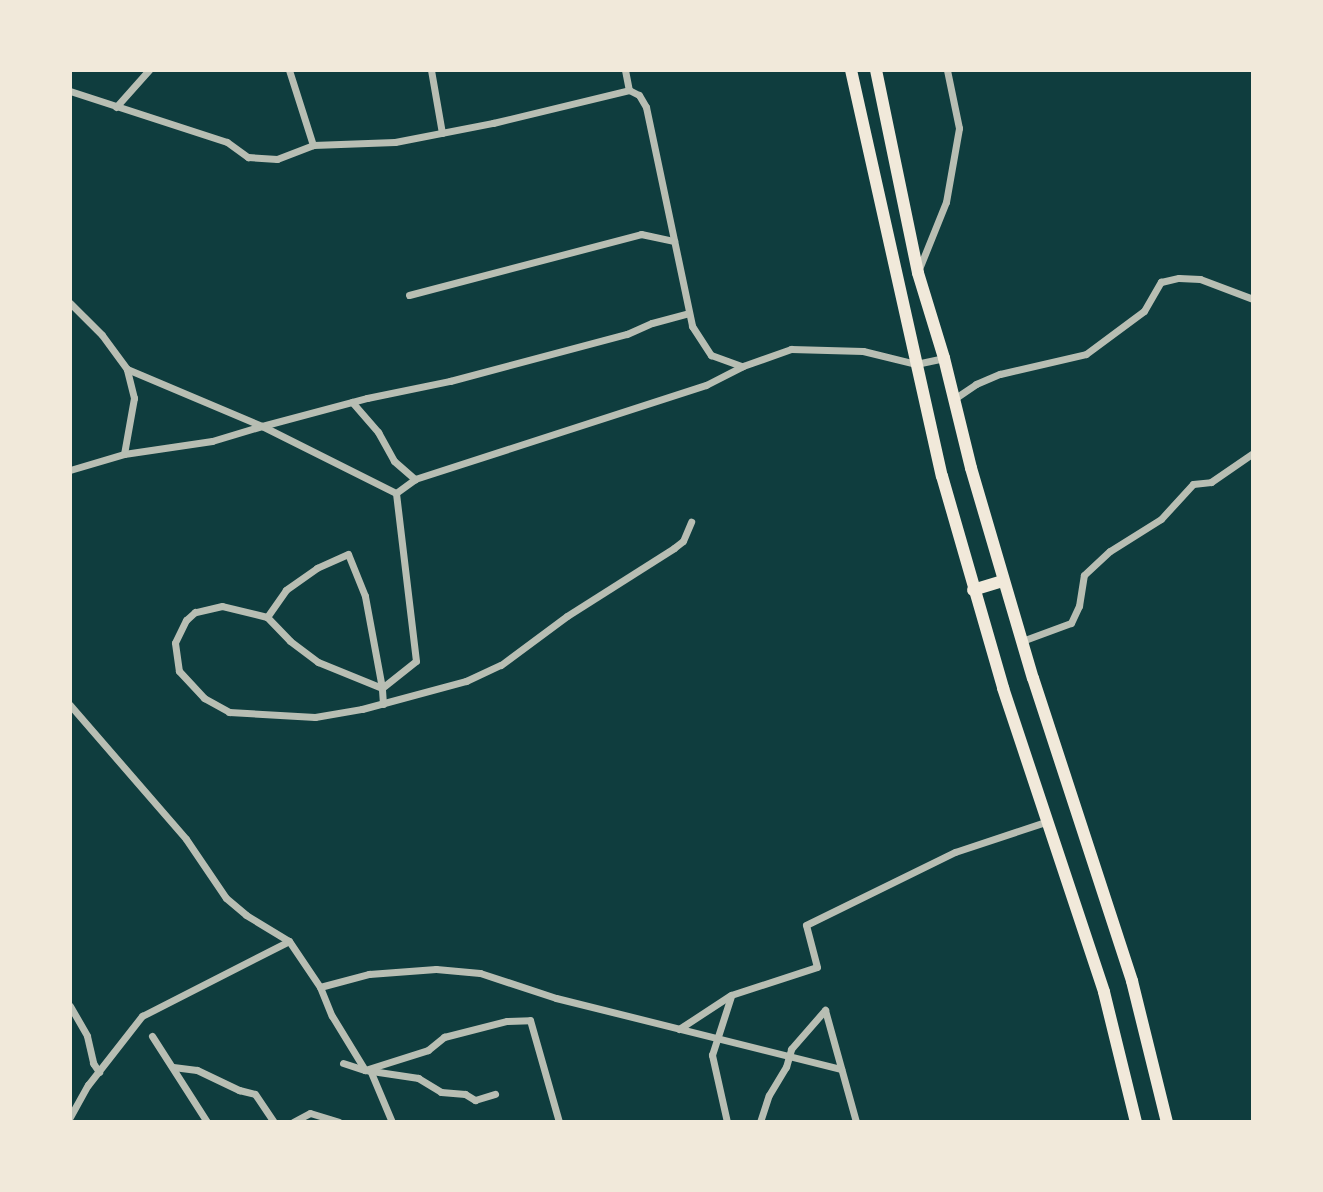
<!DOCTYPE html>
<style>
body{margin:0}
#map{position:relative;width:1323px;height:1192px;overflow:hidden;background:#0f3d3e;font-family:Mulish,sans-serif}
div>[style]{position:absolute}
.minor>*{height:7px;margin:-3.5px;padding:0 3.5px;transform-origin:3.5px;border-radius:3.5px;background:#b8beb3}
.trunk>*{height:12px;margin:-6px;padding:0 6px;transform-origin:6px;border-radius:6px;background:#f1e9da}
span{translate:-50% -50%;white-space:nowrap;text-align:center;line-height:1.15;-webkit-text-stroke:6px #f1e9da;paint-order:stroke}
.frame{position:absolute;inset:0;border:72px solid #f1e9da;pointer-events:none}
</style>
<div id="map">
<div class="minor">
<i style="left:289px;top:70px;width:79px;rotate:72.3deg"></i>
<i style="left:431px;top:70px;width:64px;rotate:80.1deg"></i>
<i style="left:625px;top:70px;width:20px;rotate:79deg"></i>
<i style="left:70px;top:91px;width:165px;rotate:18deg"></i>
<i style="left:227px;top:142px;width:26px;rotate:36deg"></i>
<i style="left:248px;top:157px;width:29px;rotate:4deg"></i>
<i style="left:277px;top:159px;width:39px;rotate:-21deg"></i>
<i style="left:313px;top:145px;width:82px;rotate:-2.1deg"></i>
<i style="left:395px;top:142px;width:100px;rotate:-11deg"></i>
<i style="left:493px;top:123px;width:140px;rotate:-13.6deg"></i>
<i style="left:629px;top:90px;width:11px;rotate:27deg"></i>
<i style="left:639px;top:95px;width:14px;rotate:60deg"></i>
<i style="left:646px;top:107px;width:224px;rotate:78.1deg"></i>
<i style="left:692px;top:326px;width:35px;rotate:57deg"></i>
<i style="left:711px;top:355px;width:33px;rotate:20deg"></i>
<i style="left:116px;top:107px;width:50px;rotate:-48.3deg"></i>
<i style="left:919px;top:269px;width:72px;rotate:-68.1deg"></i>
<i style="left:946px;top:202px;width:75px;rotate:-80deg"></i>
<i style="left:959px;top:128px;width:59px;rotate:-101.7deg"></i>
<i style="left:409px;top:295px;width:240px;rotate:-14.7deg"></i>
<i style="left:641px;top:234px;width:34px;rotate:12deg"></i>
<i style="left:70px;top:303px;width:45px;rotate:45deg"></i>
<i style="left:102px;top:335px;width:42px;rotate:53.7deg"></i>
<i style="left:127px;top:369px;width:147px;rotate:22.9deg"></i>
<i style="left:262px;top:426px;width:109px;rotate:-14.9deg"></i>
<i style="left:367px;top:398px;width:85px;rotate:-11.6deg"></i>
<i style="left:450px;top:381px;width:183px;rotate:-14.9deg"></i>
<i style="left:627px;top:334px;width:27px;rotate:-24deg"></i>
<i style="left:652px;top:323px;width:38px;rotate:-15deg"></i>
<i style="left:954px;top:399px;width:27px;rotate:-34deg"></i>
<i style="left:976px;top:384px;width:26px;rotate:-23deg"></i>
<i style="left:1000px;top:374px;width:88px;rotate:-13.1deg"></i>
<i style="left:1086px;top:354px;width:72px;rotate:-36.6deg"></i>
<i style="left:1144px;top:311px;width:34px;rotate:-60deg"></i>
<i style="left:1161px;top:282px;width:18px;rotate:-13deg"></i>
<i style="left:1179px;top:278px;width:21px;rotate:3deg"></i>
<i style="left:1200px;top:279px;width:57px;rotate:20.7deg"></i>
<i style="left:352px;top:402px;width:40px;rotate:49deg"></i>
<i style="left:378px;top:432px;width:33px;rotate:61deg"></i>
<i style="left:394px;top:461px;width:28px;rotate:41deg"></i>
<i style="left:124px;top:454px;width:57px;rotate:-79.9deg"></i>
<i style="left:134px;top:398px;width:30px;rotate:-104deg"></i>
<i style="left:70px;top:470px;width:56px;rotate:-16.5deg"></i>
<i style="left:124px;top:454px;width:89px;rotate:-8.4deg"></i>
<i style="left:212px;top:441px;width:52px;rotate:-16.7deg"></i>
<i style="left:262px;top:426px;width:150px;rotate:26.6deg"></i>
<i style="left:396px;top:493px;width:24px;rotate:-36deg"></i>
<i style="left:415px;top:479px;width:306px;rotate:-17.9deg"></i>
<i style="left:706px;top:385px;width:42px;rotate:-27.2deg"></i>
<i style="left:743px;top:366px;width:51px;rotate:-19.5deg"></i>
<i style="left:791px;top:349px;width:72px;rotate:1.6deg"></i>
<i style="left:863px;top:351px;width:55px;rotate:13.8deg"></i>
<i style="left:916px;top:364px;width:29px;rotate:-12deg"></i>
<i style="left:267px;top:617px;width:33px;rotate:46deg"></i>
<i style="left:290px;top:641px;width:35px;rotate:37deg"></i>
<i style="left:318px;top:662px;width:69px;rotate:22.1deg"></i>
<i style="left:382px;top:688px;width:94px;rotate:-100.5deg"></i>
<i style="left:365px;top:596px;width:45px;rotate:-112deg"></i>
<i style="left:348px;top:554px;width:34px;rotate:156deg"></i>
<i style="left:317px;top:568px;width:38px;rotate:145deg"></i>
<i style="left:286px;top:590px;width:33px;rotate:125deg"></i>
<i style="left:267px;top:617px;width:46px;rotate:-166.3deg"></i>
<i style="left:222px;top:606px;width:28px;rotate:167deg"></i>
<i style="left:195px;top:612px;width:12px;rotate:138deg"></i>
<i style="left:186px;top:620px;width:25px;rotate:116deg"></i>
<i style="left:175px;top:643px;width:28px;rotate:82deg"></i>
<i style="left:179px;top:671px;width:37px;rotate:47deg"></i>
<i style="left:204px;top:698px;width:29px;rotate:29deg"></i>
<i style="left:229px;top:712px;width:86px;rotate:3.3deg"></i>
<i style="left:315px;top:717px;width:48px;rotate:-9.7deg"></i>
<i style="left:362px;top:709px;width:108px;rotate:-15.1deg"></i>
<i style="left:466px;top:681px;width:38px;rotate:-25deg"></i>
<i style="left:501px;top:665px;width:82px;rotate:-36.6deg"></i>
<i style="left:567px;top:616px;width:127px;rotate:-32.4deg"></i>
<i style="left:674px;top:548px;width:11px;rotate:-38deg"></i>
<i style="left:683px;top:541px;width:21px;rotate:-67deg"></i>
<i style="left:1022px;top:641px;width:52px;rotate:-20.2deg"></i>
<i style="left:1071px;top:623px;width:19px;rotate:-65deg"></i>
<i style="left:1079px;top:606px;width:31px;rotate:-81deg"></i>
<i style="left:1084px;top:575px;width:35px;rotate:-43deg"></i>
<i style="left:1110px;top:551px;width:60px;rotate:-32.1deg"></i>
<i style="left:1161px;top:519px;width:47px;rotate:-47.6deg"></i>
<i style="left:1193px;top:484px;width:18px;rotate:-6deg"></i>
<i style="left:1211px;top:482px;width:51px;rotate:-34.6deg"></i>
<i style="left:383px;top:704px;width:16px;rotate:-94deg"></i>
<i style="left:382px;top:688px;width:43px;rotate:-38.5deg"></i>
<i style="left:416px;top:661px;width:169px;rotate:-96.8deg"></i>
<i style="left:70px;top:705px;width:177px;rotate:49.1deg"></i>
<i style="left:186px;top:839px;width:71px;rotate:55.9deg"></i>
<i style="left:226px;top:898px;width:26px;rotate:40deg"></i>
<i style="left:246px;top:915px;width:50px;rotate:31.2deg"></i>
<i style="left:320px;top:987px;width:51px;rotate:-14.9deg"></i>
<i style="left:369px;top:974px;width:67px;rotate:-4.3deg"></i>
<i style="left:436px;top:969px;width:44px;rotate:5.2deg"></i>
<i style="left:480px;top:973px;width:80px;rotate:18.2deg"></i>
<i style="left:556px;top:998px;width:294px;rotate:14deg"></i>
<i style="left:70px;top:1006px;width:34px;rotate:60deg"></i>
<i style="left:87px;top:1036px;width:28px;rotate:77deg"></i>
<i style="left:93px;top:1063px;width:11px;rotate:56deg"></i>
<i style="left:679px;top:1029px;width:62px;rotate:-33.2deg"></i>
<i style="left:731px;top:995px;width:90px;rotate:-18deg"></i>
<i style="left:817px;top:967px;width:43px;rotate:-104.7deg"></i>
<i style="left:806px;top:925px;width:166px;rotate:-26.1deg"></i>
<i style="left:955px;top:852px;width:98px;rotate:-18.4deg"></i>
<i style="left:152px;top:1036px;width:102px;rotate:57.4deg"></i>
<i style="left:343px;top:1063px;width:23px;rotate:18deg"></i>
<i style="left:365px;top:1070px;width:54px;rotate:8.6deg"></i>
<i style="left:418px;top:1078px;width:27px;rotate:31deg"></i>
<i style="left:441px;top:1092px;width:24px;rotate:5deg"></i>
<i style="left:465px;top:1094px;width:12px;rotate:31deg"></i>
<i style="left:475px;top:1100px;width:21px;rotate:-17deg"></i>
<i style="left:173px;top:1067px;width:24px;rotate:7deg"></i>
<i style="left:197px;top:1070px;width:47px;rotate:25.5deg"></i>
<i style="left:239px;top:1090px;width:16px;rotate:14deg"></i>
<i style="left:255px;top:1094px;width:34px;rotate:56deg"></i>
<i style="left:370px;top:1070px;width:56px;rotate:67.1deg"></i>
<i style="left:70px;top:1117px;width:37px;rotate:-61deg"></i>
<i style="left:88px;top:1085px;width:88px;rotate:-52deg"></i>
<i style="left:142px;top:1016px;width:165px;rotate:-27deg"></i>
<i style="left:289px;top:941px;width:55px;rotate:56deg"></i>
<i style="left:320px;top:987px;width:31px;rotate:68deg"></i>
<i style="left:332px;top:1016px;width:63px;rotate:58.6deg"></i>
<i style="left:365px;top:1070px;width:66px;rotate:-17.6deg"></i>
<i style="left:428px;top:1050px;width:21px;rotate:-39deg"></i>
<i style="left:444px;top:1037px;width:65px;rotate:-14.3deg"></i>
<i style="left:507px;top:1021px;width:23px;rotate:-2deg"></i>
<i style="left:530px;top:1020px;width:106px;rotate:74.1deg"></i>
<i style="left:293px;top:1122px;width:19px;rotate:-28deg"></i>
<i style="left:310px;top:1113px;width:30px;rotate:17deg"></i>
<i style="left:727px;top:1122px;width:69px;rotate:-102.6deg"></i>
<i style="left:712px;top:1055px;width:62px;rotate:-72.1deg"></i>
<i style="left:760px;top:1122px;width:28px;rotate:-72deg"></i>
<i style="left:769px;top:1095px;width:33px;rotate:-59deg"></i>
<i style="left:786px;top:1067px;width:19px;rotate:-74deg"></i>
<i style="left:791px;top:1049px;width:52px;rotate:-48.9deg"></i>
<i style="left:825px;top:1010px;width:116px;rotate:74.5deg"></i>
</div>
<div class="trunk">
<i style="left:851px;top:70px;width:416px;rotate:77.4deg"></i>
<i style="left:942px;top:476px;width:221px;rotate:73.9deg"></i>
<i style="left:1003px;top:688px;width:320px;rotate:71.6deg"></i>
<i style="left:1104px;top:992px;width:134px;rotate:76.2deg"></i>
<i style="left:876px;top:70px;width:207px;rotate:78.3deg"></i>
<i style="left:918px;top:273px;width:89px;rotate:73deg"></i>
<i style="left:944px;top:358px;width:113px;rotate:76.2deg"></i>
<i style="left:971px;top:468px;width:219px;rotate:73.6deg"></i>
<i style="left:1033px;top:678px;width:319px;rotate:71.9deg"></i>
<i style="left:1132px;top:981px;width:145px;rotate:76.1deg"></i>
<i style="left:973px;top:590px;width:31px;rotate:-17deg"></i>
</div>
<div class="frame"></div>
</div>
